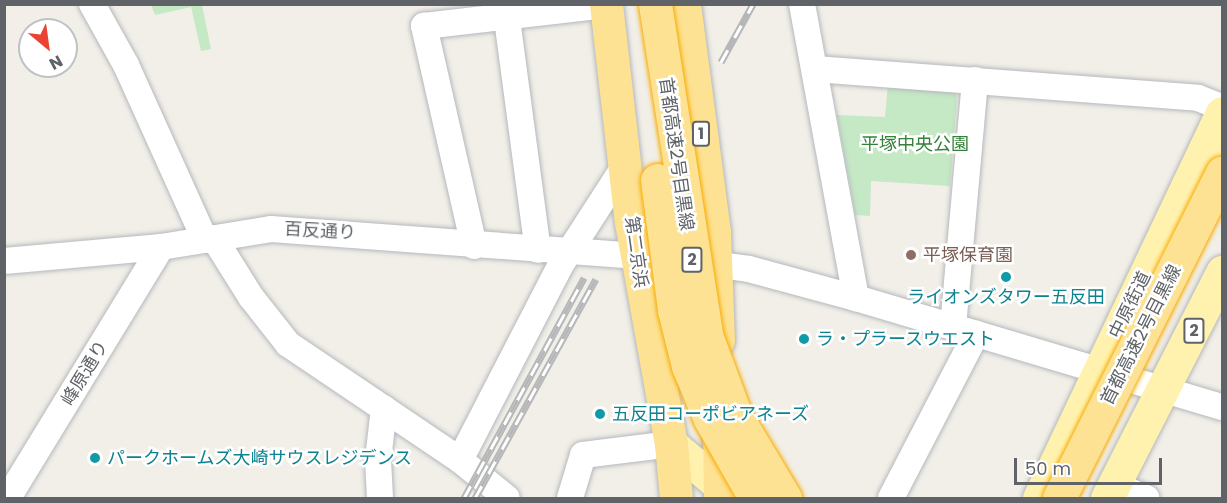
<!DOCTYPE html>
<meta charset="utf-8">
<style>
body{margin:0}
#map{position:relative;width:1227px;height:503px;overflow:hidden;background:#f1efe8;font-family:Poppins,"Noto Sans JP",sans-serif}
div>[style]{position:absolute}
.green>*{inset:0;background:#c5e8c5}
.roads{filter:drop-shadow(0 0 2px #b5b8bc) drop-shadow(0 0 2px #b5b8bc)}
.minor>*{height:26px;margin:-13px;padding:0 13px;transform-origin:13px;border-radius:13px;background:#fff}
.major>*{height:33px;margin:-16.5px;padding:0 16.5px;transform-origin:16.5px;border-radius:16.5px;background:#fff2af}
.highway>*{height:33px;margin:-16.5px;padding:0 16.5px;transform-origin:16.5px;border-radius:16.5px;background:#fde293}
.rail>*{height:7px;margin-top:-3.5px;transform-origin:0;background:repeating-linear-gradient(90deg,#fff 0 14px,#b6b7b8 0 28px);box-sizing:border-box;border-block:2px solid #b6b7b8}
.bridges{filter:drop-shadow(0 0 2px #f9ab00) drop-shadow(0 0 2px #f9ab00)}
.highway-bridge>*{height:33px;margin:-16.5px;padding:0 16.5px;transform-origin:16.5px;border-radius:16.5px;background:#fde293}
.dots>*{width:16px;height:16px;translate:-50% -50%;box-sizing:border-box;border:3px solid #fff;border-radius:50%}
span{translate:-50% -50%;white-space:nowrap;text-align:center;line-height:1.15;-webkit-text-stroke:5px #fff;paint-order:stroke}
.shield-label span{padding:2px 4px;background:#fff;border:2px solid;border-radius:4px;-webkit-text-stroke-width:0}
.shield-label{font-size:16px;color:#5f6368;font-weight:700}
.park-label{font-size:18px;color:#348238}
.street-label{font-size:18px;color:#5f6368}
.education-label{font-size:18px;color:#785e54}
.left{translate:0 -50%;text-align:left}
.culture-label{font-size:18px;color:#0d838f}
.frame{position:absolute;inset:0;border:6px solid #5f6368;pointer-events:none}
.north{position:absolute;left:18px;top:18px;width:60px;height:60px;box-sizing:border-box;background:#fff;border:2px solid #bfc1c3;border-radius:50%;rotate:151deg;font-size:16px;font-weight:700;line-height:24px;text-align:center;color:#5f6368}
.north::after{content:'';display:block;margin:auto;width:21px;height:27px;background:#ea4335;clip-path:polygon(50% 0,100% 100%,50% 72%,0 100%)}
.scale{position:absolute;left:1014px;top:458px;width:148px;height:27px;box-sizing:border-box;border:3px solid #5f6368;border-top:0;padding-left:8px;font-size:18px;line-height:21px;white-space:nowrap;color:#5f6368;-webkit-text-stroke:4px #fff;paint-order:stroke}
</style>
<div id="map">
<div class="green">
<i style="clip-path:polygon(151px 5px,202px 5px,211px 49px,201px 51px,191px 7px,155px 15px)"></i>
<i style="clip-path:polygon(888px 83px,954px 89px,957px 98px,950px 186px,871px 181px,870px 216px,855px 215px,837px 115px,885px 117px)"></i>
</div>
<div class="roads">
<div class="minor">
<i style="left:92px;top:4px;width:70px;rotate:60.9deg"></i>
<i style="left:126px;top:65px;width:192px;rotate:65.7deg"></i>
<i style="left:505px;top:4px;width:248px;rotate:82.4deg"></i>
<i style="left:802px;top:4px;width:299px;rotate:79.6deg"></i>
<i style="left:815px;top:69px;width:384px;rotate:4.3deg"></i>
<i style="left:1198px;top:98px;width:26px;rotate:21deg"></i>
<i style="left:214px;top:238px;width:70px;rotate:57.9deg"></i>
<i style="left:251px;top:297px;width:60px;rotate:51.8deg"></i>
<i style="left:288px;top:344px;width:207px;rotate:34deg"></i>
<i style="left:460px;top:460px;width:60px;rotate:39deg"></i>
<i style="left:474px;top:246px;width:226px;rotate:-102.8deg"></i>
<i style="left:424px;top:26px;width:183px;rotate:-6.6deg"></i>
<i style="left:4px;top:261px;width:158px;rotate:-5.1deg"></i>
<i style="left:161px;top:247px;width:111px;rotate:-9.3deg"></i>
<i style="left:271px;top:229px;width:385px;rotate:4.2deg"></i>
<i style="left:697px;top:262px;width:52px;rotate:7.7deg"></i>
<i style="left:749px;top:269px;width:111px;rotate:15.2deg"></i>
<i style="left:856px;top:298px;width:382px;rotate:16.6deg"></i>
<i style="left:953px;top:327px;width:248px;rotate:-84.9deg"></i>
<i style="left:460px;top:460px;width:218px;rotate:-62.7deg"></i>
<i style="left:560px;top:266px;width:118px;rotate:-57.1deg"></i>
<i style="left:1114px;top:485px;width:35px;rotate:22deg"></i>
<i style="left:8px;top:498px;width:294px;rotate:-58.6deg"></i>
<i style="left:380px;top:498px;width:38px;rotate:-93deg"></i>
<i style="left:378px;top:460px;width:52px;rotate:-83.4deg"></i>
<i style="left:570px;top:498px;width:45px;rotate:-73.2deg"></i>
<i style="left:583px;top:455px;width:89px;rotate:-7.1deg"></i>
<i style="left:891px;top:498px;width:185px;rotate:-62.6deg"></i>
</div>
<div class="major">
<i style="left:671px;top:444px;width:84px;rotate:40.2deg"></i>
<i style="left:1039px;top:498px;width:426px;rotate:-64.6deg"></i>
<i style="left:1107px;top:498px;width:254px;rotate:-63deg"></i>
</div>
<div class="highway">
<i style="left:606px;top:4px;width:219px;rotate:83.5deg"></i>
<i style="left:631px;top:222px;width:226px;rotate:79.8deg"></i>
<i style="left:671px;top:444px;width:54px;rotate:84.7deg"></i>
<i style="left:684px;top:4px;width:229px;rotate:82.5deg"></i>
<i style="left:714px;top:231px;width:109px;rotate:87.9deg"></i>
<i style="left:719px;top:424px;width:74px;rotate:89.2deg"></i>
</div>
</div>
<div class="rail">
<i style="left:721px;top:62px;width:66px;rotate:-61.1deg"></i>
<i style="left:464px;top:498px;width:251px;rotate:-61.4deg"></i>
<i style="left:475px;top:498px;width:250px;rotate:-61.1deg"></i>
</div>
<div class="bridges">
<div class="highway-bridge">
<i style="left:655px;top:4px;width:335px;rotate:81.2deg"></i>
<i style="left:706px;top:335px;width:86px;rotate:69.7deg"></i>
<i style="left:736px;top:416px;width:96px;rotate:59.1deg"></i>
<i style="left:657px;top:180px;width:131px;rotate:82.5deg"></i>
<i style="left:674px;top:310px;width:58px;rotate:76deg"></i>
<i style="left:688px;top:366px;width:57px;rotate:67.5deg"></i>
<i style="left:710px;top:419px;width:91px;rotate:60.3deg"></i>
<i style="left:1059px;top:498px;width:364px;rotate:-63.4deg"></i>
</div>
</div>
<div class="dots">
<i style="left:911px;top:255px;background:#8d6e63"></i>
<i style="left:1006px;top:277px;background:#0f9aa8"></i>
<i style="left:804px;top:339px;background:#0f9aa8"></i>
<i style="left:600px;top:414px;background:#0f9aa8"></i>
<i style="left:95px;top:458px;background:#0f9aa8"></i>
</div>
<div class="shield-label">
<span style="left:701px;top:134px">1</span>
<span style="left:692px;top:260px">2</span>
<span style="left:1194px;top:331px">2</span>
</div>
<div class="park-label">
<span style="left:915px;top:144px">平塚中央公園</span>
</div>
<div class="street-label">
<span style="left:676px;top:154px;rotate:82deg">首都高速2号目黒線</span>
<span style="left:320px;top:231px;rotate:3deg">百反通り</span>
<span style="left:636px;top:252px;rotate:82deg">第二京浜</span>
<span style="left:1130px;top:305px;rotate:-64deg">中原街道</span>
<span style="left:1141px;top:335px;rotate:-63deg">首都高速2号目黒線</span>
<span style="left:85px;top:373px;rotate:-59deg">峰原通り</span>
</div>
<div class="education-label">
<span class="left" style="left:923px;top:255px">平塚保育園</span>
</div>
<div class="culture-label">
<span style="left:1006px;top:297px">ライオンズタワー五反田</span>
<span class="left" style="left:816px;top:339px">ラ・プラースウエスト</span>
<span class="left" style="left:612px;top:414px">五反田コーポビアネーズ</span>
<span class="left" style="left:107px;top:458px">パークホームズ大崎サウスレジデンス</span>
</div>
<div class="frame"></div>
<div class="north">N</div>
<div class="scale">50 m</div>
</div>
